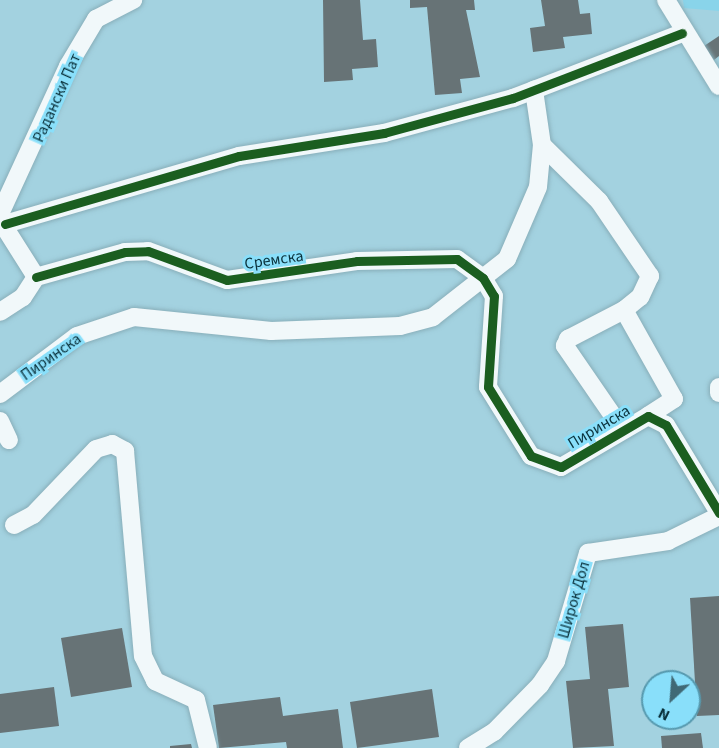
<!DOCTYPE html>
<meta charset="utf-8">
<style>
body{margin:0}
#map{position:relative;width:719px;height:748px;overflow:hidden;background:#a3d2e0;font-family:"Source Sans 3",sans-serif}
div>[style]{position:absolute}
.built>*{inset:0;background:#89d4ea}
.building>*{inset:0;background:#677376}
.roads{filter:drop-shadow(0 0 2px #88aeb9) drop-shadow(0 0 2px #88aeb9)}
.minor>*{height:18px;margin:-9px;padding:0 9px;transform-origin:9px;border-radius:9px;background:#f1f8fa}
.cycleway>*{height:9px;margin:-4.5px;padding:0 4.5px;transform-origin:4.5px;border-radius:4.5px;background:#1b5e20}
span{translate:-50% -50%;white-space:nowrap;text-align:center;line-height:1.15;-webkit-text-stroke:6px #89dffa;paint-order:stroke}
.street-label{font-size:16px;color:#0a313b}
.north{position:absolute;left:641px;top:670px;width:60px;height:60px;box-sizing:border-box;background:#89dffa;border:2px solid #5699ae;border-radius:50%;rotate:206deg;font-size:16px;font-weight:700;line-height:24px;text-align:center;color:#0a313b}
.north::after{content:'';display:block;margin:auto;width:21px;height:27px;background:#406975;clip-path:polygon(50% 0,100% 100%,50% 72%,0 100%)}
</style>
<div id="map">
<div class="built">
<i style="clip-path:polygon(683px 0,719px 0,719px 11px,684px 8px)"></i>
</div>
<div class="building">
<i style="clip-path:polygon(323px 0,360px 0,363px 40px,376px 39px,378px 67px,352px 69px,353px 80px,324px 82px)"></i>
<i style="clip-path:polygon(410px 0,474px 0,475px 10px,466px 10px,480px 77px,460px 79px,462px 93px,435px 95px,427px 7px,410px 8px)"></i>
<i style="clip-path:polygon(541px 0,578px 0,580px 14px,590px 13px,592px 34px,563px 37px,565px 48px,533px 52px,530px 28px,545px 26px)"></i>
<i style="clip-path:polygon(719px 36px,719px 56px,714px 60px,704px 46px)"></i>
<i style="clip-path:polygon(719px 596px,719px 715px,697px 716px,690px 598px)"></i>
<i style="clip-path:polygon(623px 624px,629px 687px,608px 689px,614px 746px,573px 748px,566px 681px,590px 679px,585px 627px)"></i>
<i style="clip-path:polygon(122px 628px,132px 687px,71px 697px,61px 638px)"></i>
<i style="clip-path:polygon(54px 687px,59px 726px,0 733px,0 694px)"></i>
<i style="clip-path:polygon(432px 689px,439px 737px,357px 748px,350px 702px)"></i>
<i style="clip-path:polygon(280px 697px,283px 716px,338px 709px,343px 748px,287px 748px,286px 742px,219px 748px,213px 705px)"></i>
<i style="clip-path:polygon(701px 733px,703px 748px,662px 748px,661px 736px)"></i>
<i style="clip-path:polygon(191px 744px,192px 748px,170px 748px,170px 746px)"></i>
</div>
<div class="roads">
<div class="minor">
<i style="left:666px;top:0;width:101px;rotate:58.4deg"></i>
<i style="left:542px;top:145px;width:80px;rotate:44.5deg"></i>
<i style="left:599px;top:201px;width:91px;rotate:55.8deg"></i>
<i style="left:650px;top:276px;width:23px;rotate:115deg"></i>
<i style="left:640px;top:297px;width:21px;rotate:141deg"></i>
<i style="left:0;top:214px;width:163px;rotate:-65.3deg"></i>
<i style="left:68px;top:66px;width:55px;rotate:-59.2deg"></i>
<i style="left:96px;top:19px;width:42px;rotate:-27.2deg"></i>
<i style="left:0;top:220px;width:67px;rotate:57.7deg"></i>
<i style="left:36px;top:277px;width:24px;rotate:123deg"></i>
<i style="left:23px;top:297px;width:27px;rotate:147deg"></i>
<i style="left:5px;top:224px;width:244px;rotate:-16.2deg"></i>
<i style="left:239px;top:156px;width:147px;rotate:-9deg"></i>
<i style="left:384px;top:133px;width:134px;rotate:-15.2deg"></i>
<i style="left:513px;top:98px;width:181px;rotate:-21deg"></i>
<i style="left:36px;top:277px;width:92px;rotate:-15.7deg"></i>
<i style="left:125px;top:252px;width:23px;rotate:-2deg"></i>
<i style="left:148px;top:251px;width:84px;rotate:20.2deg"></i>
<i style="left:227px;top:280px;width:131px;rotate:-8.3deg"></i>
<i style="left:357px;top:261px;width:100px;rotate:-1.1deg"></i>
<i style="left:457px;top:259px;width:32px;rotate:36deg"></i>
<i style="left:483px;top:278px;width:21px;rotate:59deg"></i>
<i style="left:494px;top:296px;width:91px;rotate:93.8deg"></i>
<i style="left:488px;top:387px;width:81px;rotate:58.1deg"></i>
<i style="left:531px;top:456px;width:32px;rotate:20deg"></i>
<i style="left:561px;top:467px;width:101px;rotate:-30.4deg"></i>
<i style="left:648px;top:416px;width:20px;rotate:27deg"></i>
<i style="left:666px;top:425px;width:103px;rotate:58.9deg"></i>
<i style="left:719px;top:387px;width:6px;rotate:90deg"></i>
<i style="left:0;top:394px;width:96px;rotate:-37deg"></i>
<i style="left:77px;top:336px;width:60px;rotate:-18.4deg"></i>
<i style="left:134px;top:317px;width:138px;rotate:5.8deg"></i>
<i style="left:271px;top:331px;width:129px;rotate:-2.2deg"></i>
<i style="left:400px;top:326px;width:34px;rotate:-15deg"></i>
<i style="left:433px;top:317px;width:94px;rotate:-38.1deg"></i>
<i style="left:507px;top:259px;width:78px;rotate:-66.7deg"></i>
<i style="left:538px;top:187px;width:42px;rotate:-84.6deg"></i>
<i style="left:542px;top:145px;width:56px;rotate:-98.3deg"></i>
<i style="left:0;top:421px;width:21px;rotate:65deg"></i>
<i style="left:622px;top:429px;width:101px;rotate:-124.5deg"></i>
<i style="left:565px;top:346px;width:8px;rotate:-67deg"></i>
<i style="left:568px;top:339px;width:63px;rotate:-27.4deg"></i>
<i style="left:624px;top:310px;width:102px;rotate:60.7deg"></i>
<i style="left:674px;top:399px;width:31px;rotate:147deg"></i>
<i style="left:14px;top:525px;width:21px;rotate:-28deg"></i>
<i style="left:33px;top:515px;width:91px;rotate:-46.3deg"></i>
<i style="left:96px;top:449px;width:17px;rotate:-17deg"></i>
<i style="left:112px;top:444px;width:15px;rotate:28deg"></i>
<i style="left:125px;top:451px;width:206px;rotate:85deg"></i>
<i style="left:143px;top:656px;width:28px;rotate:64deg"></i>
<i style="left:155px;top:681px;width:45px;rotate:24.9deg"></i>
<i style="left:196px;top:700px;width:49px;rotate:76deg"></i>
<i style="left:468px;top:748px;width:31px;rotate:-32deg"></i>
<i style="left:494px;top:732px;width:66px;rotate:-45.6deg"></i>
<i style="left:540px;top:685px;width:29px;rotate:-56deg"></i>
<i style="left:556px;top:661px;width:113px;rotate:-73.5deg"></i>
<i style="left:588px;top:553px;width:81px;rotate:-8.5deg"></i>
<i style="left:668px;top:541px;width:57px;rotate:-26.1deg"></i>
</div>
</div>
<div class="cycleway">
<i style="left:5px;top:224px;width:244px;rotate:-16.2deg"></i>
<i style="left:239px;top:156px;width:147px;rotate:-9deg"></i>
<i style="left:384px;top:133px;width:134px;rotate:-15.2deg"></i>
<i style="left:513px;top:98px;width:181px;rotate:-21deg"></i>
<i style="left:36px;top:277px;width:92px;rotate:-15.7deg"></i>
<i style="left:125px;top:252px;width:23px;rotate:-2deg"></i>
<i style="left:148px;top:251px;width:84px;rotate:20.2deg"></i>
<i style="left:227px;top:280px;width:131px;rotate:-8.3deg"></i>
<i style="left:357px;top:261px;width:100px;rotate:-1.1deg"></i>
<i style="left:457px;top:259px;width:32px;rotate:36deg"></i>
<i style="left:483px;top:278px;width:21px;rotate:59deg"></i>
<i style="left:494px;top:296px;width:91px;rotate:93.8deg"></i>
<i style="left:488px;top:387px;width:81px;rotate:58.1deg"></i>
<i style="left:531px;top:456px;width:32px;rotate:20deg"></i>
<i style="left:561px;top:467px;width:101px;rotate:-30.4deg"></i>
<i style="left:648px;top:416px;width:20px;rotate:27deg"></i>
<i style="left:666px;top:425px;width:103px;rotate:58.9deg"></i>
</div>
<div class="street-label">
<span style="left:57px;top:98px;rotate:-66deg">Радански Пат</span>
<span style="left:274px;top:260px;rotate:-8deg">Сремска</span>
<span style="left:51px;top:357px;rotate:-35deg">Пиринска</span>
<span style="left:599px;top:427px;rotate:-31deg">Пиринска</span>
<span style="left:574px;top:600px;rotate:-74deg">Широк Дол</span>
</div>
<div class="north">N</div>
</div>
